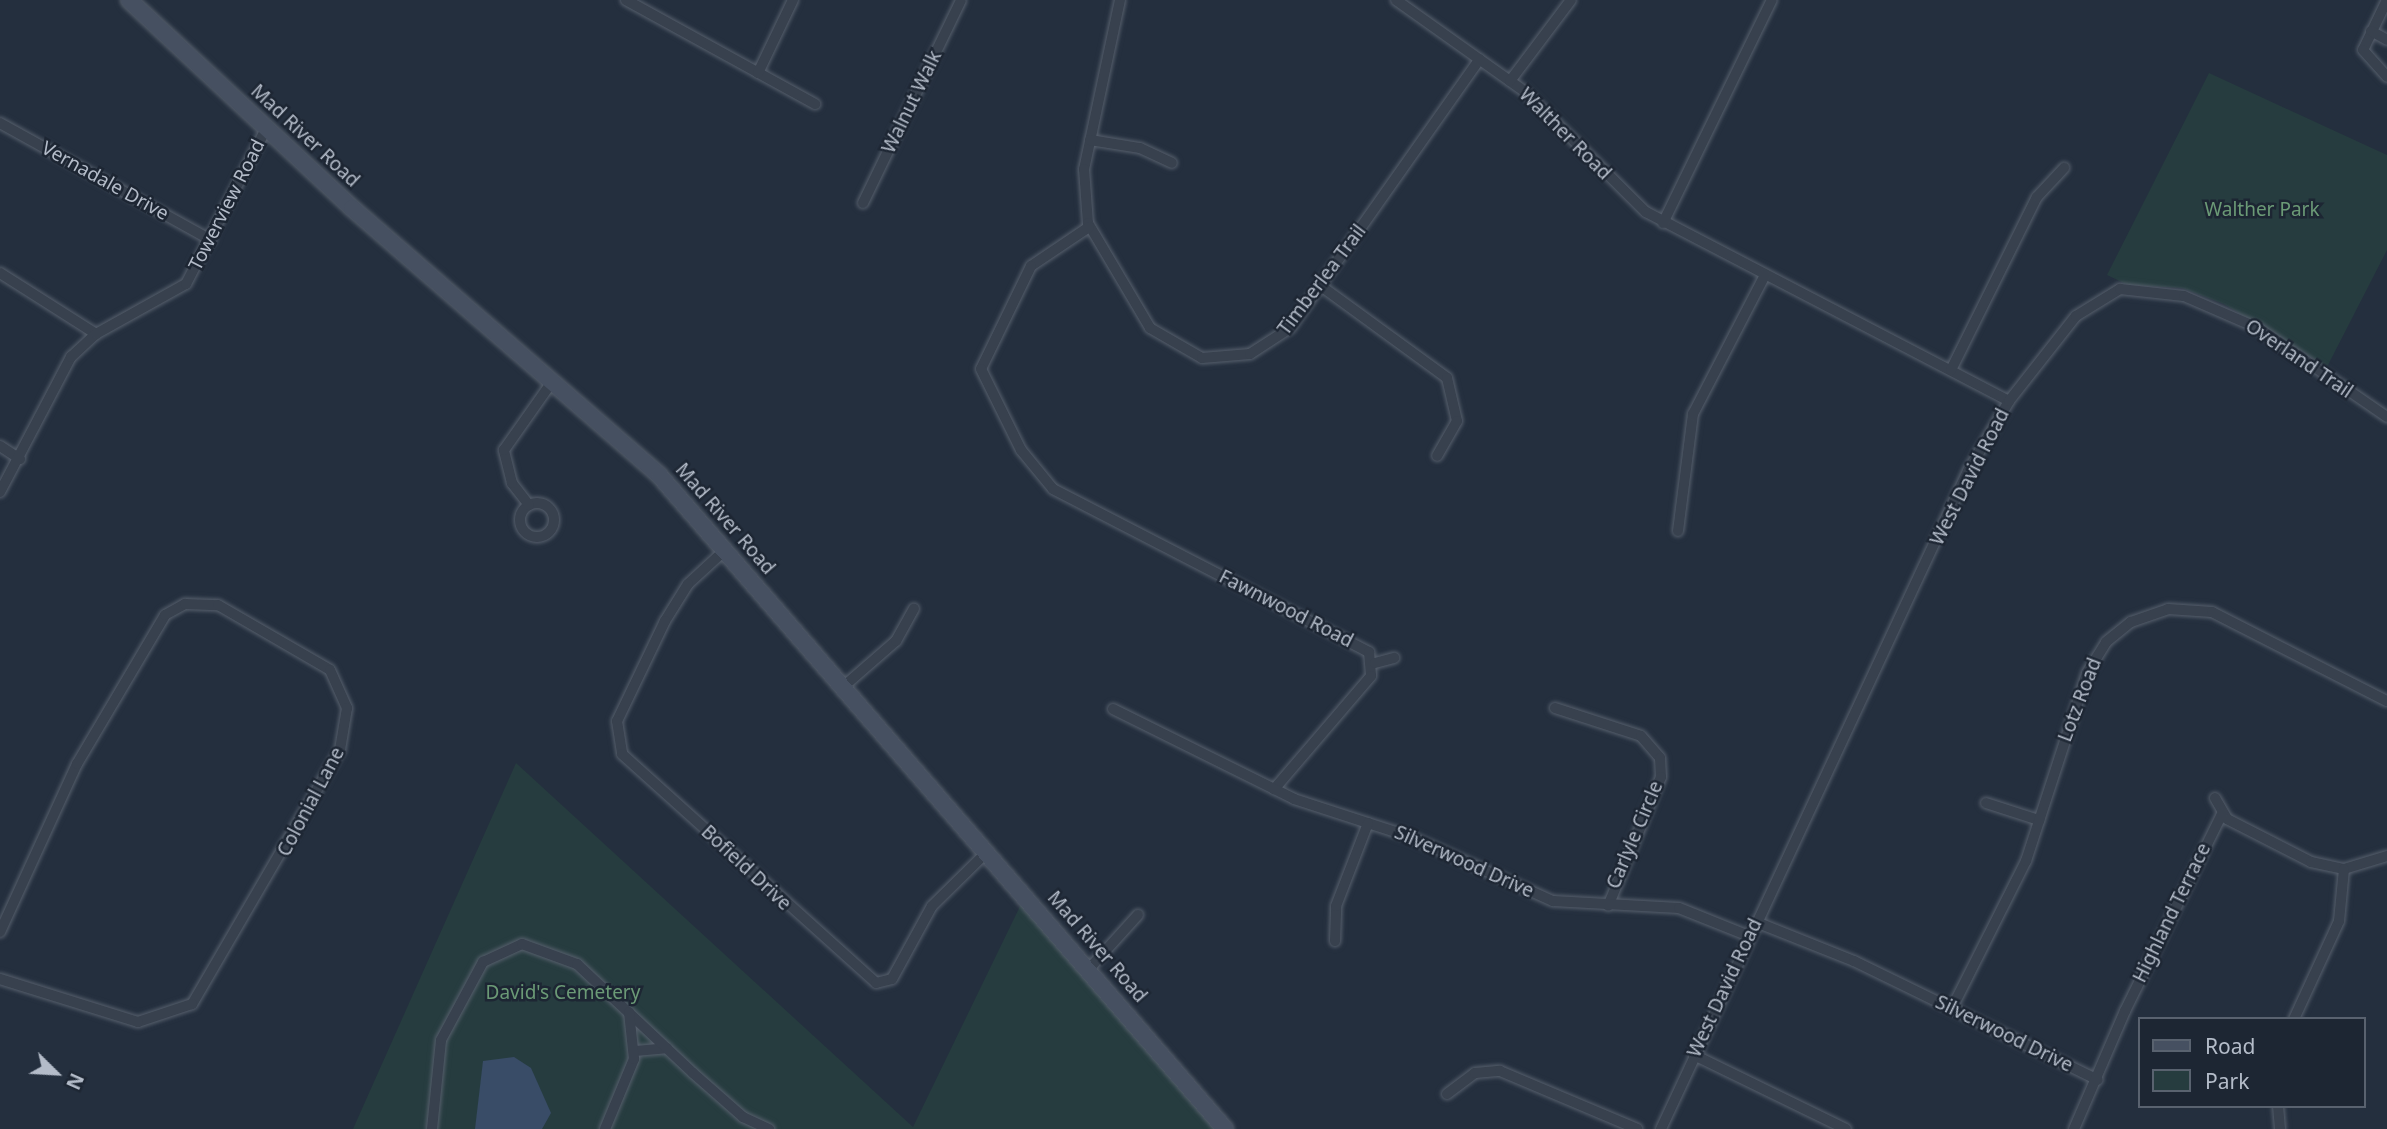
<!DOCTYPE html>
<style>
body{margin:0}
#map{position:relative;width:2387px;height:1129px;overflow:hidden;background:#242f3e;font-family:"Noto Sans",sans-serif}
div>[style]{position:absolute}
.green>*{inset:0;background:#263c3f}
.water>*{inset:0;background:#394c67}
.roads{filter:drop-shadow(0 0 2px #565f6c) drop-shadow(0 0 2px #565f6c)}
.street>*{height:10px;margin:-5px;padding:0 5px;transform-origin:5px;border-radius:5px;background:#38414e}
.street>.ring{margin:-5px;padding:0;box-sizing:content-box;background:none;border:10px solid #38414e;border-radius:50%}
.secondary>*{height:16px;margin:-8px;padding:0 8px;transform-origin:8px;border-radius:8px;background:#465061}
span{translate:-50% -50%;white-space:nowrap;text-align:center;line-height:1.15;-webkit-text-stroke:5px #1d2633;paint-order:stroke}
.street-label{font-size:19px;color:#b4bcc9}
.park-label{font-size:19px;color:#6b9a76}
.legend{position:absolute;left:2138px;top:1017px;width:228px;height:91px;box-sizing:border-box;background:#1d2633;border:2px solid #59626f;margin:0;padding:9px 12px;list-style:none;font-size:21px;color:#b4bcc9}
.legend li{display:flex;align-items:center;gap:14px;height:35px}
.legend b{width:35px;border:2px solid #59626f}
.north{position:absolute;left:21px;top:1038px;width:70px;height:70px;-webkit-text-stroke:5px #1d2633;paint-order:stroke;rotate:114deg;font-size:19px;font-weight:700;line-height:28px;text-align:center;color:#b4bcc9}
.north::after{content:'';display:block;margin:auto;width:24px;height:32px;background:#b4bcc9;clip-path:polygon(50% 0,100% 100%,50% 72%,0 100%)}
</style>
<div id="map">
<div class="green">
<i style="clip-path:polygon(2209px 73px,2387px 155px,2387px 250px,2327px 367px,2224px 304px,2182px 288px,2128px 285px,2107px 275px)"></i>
<i style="clip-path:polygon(516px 763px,913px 1127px,1025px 896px,1225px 1129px,353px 1129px)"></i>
</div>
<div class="water">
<i style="clip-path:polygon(514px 1057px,531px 1068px,551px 1113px,542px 1129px,475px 1129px,483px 1061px)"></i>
</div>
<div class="roads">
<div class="street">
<i style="left:626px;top:0;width:216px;rotate:28.8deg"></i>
<i style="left:1120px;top:0;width:173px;rotate:102deg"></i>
<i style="left:1084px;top:169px;width:54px;rotate:85.8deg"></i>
<i style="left:1088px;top:223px;width:122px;rotate:59.4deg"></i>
<i style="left:1150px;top:328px;width:60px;rotate:30deg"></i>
<i style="left:1202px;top:358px;width:48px;rotate:-4.8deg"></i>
<i style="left:1250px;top:354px;width:48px;rotate:-33deg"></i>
<i style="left:1290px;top:328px;width:329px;rotate:-54.8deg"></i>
<i style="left:1396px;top:0;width:157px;rotate:35.4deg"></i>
<i style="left:1524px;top:91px;width:172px;rotate:44.8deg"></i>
<i style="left:1646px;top:212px;width:409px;rotate:27.5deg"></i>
<i style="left:2387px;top:0;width:55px;rotate:115.6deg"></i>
<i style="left:2363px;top:50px;width:36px;rotate:48deg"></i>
<i style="left:2371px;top:31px;width:18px;rotate:29deg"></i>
<i style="left:758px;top:73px;width:81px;rotate:-64.4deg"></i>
<i style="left:1510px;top:81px;width:101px;rotate:-53deg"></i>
<i style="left:0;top:123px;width:241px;rotate:29deg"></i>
<i style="left:1090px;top:140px;width:51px;rotate:9.1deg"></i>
<i style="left:1140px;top:148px;width:35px;rotate:25deg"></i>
<i style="left:863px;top:203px;width:225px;rotate:-64.2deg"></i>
<i style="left:1663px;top:223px;width:248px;rotate:-64deg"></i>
<i style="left:1089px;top:227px;width:70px;rotate:146.1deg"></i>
<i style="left:1031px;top:266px;width:114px;rotate:115.9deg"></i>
<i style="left:981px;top:369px;width:90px;rotate:63.7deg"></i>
<i style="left:1021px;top:450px;width:50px;rotate:50.6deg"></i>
<i style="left:1053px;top:489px;width:356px;rotate:27.3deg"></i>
<i style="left:1369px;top:652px;width:24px;rotate:85deg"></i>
<i style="left:1371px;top:676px;width:149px;rotate:130.6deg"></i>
<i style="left:0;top:273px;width:114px;rotate:32.4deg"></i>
<i style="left:1321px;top:286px;width:156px;rotate:36.1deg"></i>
<i style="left:1447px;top:378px;width:44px;rotate:76.9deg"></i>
<i style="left:1457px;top:421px;width:40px;rotate:119.7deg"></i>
<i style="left:1951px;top:370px;width:193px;rotate:-63.6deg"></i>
<i style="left:2037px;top:197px;width:40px;rotate:-47deg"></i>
<i style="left:0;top:446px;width:24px;rotate:33deg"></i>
<i style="left:0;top:492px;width:153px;rotate:-62.3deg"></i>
<i style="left:71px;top:357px;width:34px;rotate:-43deg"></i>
<i style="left:96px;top:334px;width:103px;rotate:-29.1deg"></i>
<i style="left:186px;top:284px;width:174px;rotate:-62.7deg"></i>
<i class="ring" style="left:520px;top:503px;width:24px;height:24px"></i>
<i style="left:529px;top:505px;width:28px;rotate:-128deg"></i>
<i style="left:512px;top:483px;width:34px;rotate:-104deg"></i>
<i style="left:504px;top:450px;width:83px;rotate:-54.8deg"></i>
<i style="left:1678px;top:531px;width:118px;rotate:-82.7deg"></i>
<i style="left:1693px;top:414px;width:157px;rotate:-62.6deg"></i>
<i style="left:725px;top:550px;width:50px;rotate:137.4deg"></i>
<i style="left:688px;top:584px;width:44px;rotate:121.9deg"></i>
<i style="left:665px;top:621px;width:111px;rotate:115.6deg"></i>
<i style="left:617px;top:721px;width:33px;rotate:81deg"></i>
<i style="left:622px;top:754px;width:342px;rotate:42deg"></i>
<i style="left:876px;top:983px;width:16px;rotate:-14deg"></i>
<i style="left:892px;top:979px;width:83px;rotate:-61.3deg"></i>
<i style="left:932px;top:906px;width:77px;rotate:-44.5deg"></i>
<i style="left:1375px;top:663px;width:20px;rotate:-15deg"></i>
<i style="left:843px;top:687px;width:70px;rotate:-41deg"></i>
<i style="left:896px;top:641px;width:37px;rotate:-61deg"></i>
<i style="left:1555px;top:708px;width:90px;rotate:18deg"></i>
<i style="left:1641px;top:736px;width:29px;rotate:49deg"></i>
<i style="left:1660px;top:758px;width:19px;rotate:87deg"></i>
<i style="left:1661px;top:777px;width:139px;rotate:112.3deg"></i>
<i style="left:1113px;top:709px;width:202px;rotate:26.4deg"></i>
<i style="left:1294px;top:799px;width:123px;rotate:18deg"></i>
<i style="left:1411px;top:837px;width:156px;rotate:24.3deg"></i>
<i style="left:1553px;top:901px;width:126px;rotate:3.2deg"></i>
<i style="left:1679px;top:908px;width:75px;rotate:21.8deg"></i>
<i style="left:2215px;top:798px;width:24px;rotate:60deg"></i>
<i style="left:2227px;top:819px;width:94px;rotate:27.1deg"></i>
<i style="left:2311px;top:862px;width:34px;rotate:12deg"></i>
<i style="left:2344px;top:869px;width:45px;rotate:-16.8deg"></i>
<i style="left:1986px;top:803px;width:56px;rotate:17.8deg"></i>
<i style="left:1756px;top:922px;width:105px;rotate:21.7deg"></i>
<i style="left:1854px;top:961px;width:271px;rotate:26deg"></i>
<i style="left:0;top:932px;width:185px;rotate:-65.4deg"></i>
<i style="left:77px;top:764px;width:173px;rotate:-59.4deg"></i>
<i style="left:165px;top:615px;width:23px;rotate:-29deg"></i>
<i style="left:185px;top:604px;width:33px;rotate:2deg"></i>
<i style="left:218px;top:605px;width:129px;rotate:30.1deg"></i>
<i style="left:330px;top:670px;width:42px;rotate:65.9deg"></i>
<i style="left:347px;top:708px;width:43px;rotate:99.5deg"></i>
<i style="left:340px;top:750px;width:294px;rotate:120.2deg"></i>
<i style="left:192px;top:1004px;width:57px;rotate:161.6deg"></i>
<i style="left:138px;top:1022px;width:145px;rotate:-162.7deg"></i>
<i style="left:1335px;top:941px;width:35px;rotate:-88deg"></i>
<i style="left:1336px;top:906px;width:89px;rotate:-68.9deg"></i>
<i style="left:1089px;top:969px;width:73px;rotate:-47.8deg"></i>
<i style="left:1952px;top:1008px;width:165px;rotate:-63.3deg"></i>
<i style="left:2026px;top:861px;width:198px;rotate:-72deg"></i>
<i style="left:2087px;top:673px;width:36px;rotate:-58deg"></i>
<i style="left:2106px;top:642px;width:32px;rotate:-39deg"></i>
<i style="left:2131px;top:622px;width:39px;rotate:-19deg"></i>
<i style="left:2168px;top:609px;width:44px;rotate:3.9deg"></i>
<i style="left:2212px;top:612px;width:196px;rotate:27deg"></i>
<i style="left:2294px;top:1019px;width:108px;rotate:-65.3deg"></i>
<i style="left:2339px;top:921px;width:52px;rotate:-84.5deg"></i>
<i style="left:635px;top:1051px;width:32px;rotate:-5deg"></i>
<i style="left:1694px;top:1055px;width:169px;rotate:26deg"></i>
<i style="left:1447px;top:1094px;width:35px;rotate:-37deg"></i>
<i style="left:1475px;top:1073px;width:25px;rotate:-5deg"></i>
<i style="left:1500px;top:1071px;width:149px;rotate:22.9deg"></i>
<i style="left:2278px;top:1106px;width:23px;rotate:85deg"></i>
<i style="left:432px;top:1129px;width:89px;rotate:-84.2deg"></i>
<i style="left:441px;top:1040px;width:89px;rotate:-61.7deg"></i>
<i style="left:483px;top:962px;width:43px;rotate:-24.8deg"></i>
<i style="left:522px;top:944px;width:59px;rotate:20deg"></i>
<i style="left:577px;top:964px;width:159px;rotate:43.2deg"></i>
<i style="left:693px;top:1073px;width:67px;rotate:41.3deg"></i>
<i style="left:743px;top:1117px;width:29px;rotate:25deg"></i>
<i style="left:605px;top:1129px;width:76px;rotate:-67.5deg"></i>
<i style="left:634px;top:1059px;width:47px;rotate:-96.1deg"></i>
<i style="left:1661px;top:1129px;width:726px;rotate:-64.99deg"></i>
<i style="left:1968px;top:471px;width:81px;rotate:-59.6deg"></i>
<i style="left:2009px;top:401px;width:108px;rotate:-51.8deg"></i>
<i style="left:2076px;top:316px;width:52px;rotate:-31.5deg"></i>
<i style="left:2120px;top:289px;width:64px;rotate:6.2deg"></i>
<i style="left:2184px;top:296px;width:81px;rotate:23.4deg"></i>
<i style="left:2258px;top:328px;width:157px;rotate:34.6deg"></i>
<i style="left:2074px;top:1129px;width:129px;rotate:-66.6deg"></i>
<i style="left:2125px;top:1011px;width:220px;rotate:-63.8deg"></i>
</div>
<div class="secondary">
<i style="left:129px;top:0;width:305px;rotate:43deg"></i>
<i style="left:352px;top:208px;width:407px;rotate:41deg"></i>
<i style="left:659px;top:475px;width:865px;rotate:49.13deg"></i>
</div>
</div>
<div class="street-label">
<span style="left:912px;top:102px;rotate:-64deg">Walnut Walk</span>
<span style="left:1565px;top:134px;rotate:45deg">Walther Road</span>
<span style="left:305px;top:136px;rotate:43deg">Mad River Road</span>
<span style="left:105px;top:181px;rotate:29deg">Vernadale Drive</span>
<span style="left:227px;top:205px;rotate:-63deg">Towerview Road</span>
<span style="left:1322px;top:280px;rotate:-53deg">Timberlea Trail</span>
<span style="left:2299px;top:359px;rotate:34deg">Overland Trail</span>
<span style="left:1970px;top:477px;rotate:-63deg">West David Road</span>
<span style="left:725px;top:519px;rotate:49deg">Mad River Road</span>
<span style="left:1286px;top:609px;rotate:27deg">Fawnwood Road</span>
<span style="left:2080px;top:700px;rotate:-69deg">Lotz Road</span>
<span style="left:311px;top:802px;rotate:-62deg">Colonial Lane</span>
<span style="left:1635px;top:835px;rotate:-67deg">Carlyle Circle</span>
<span style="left:1464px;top:862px;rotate:24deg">Silverwood Drive</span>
<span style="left:746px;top:868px;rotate:43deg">Bofield Drive</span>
<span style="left:2172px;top:913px;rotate:-64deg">Highland Terrace</span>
<span style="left:1097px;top:947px;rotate:49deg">Mad River Road</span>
<span style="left:1725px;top:988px;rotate:-65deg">West David Road</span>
<span style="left:2004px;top:1034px;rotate:26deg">Silverwood Drive</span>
</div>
<div class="park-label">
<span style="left:2262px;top:210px">Walther Park</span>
<span style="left:563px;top:993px">David's Cemetery</span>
</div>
<ul class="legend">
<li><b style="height:9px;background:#465061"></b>Road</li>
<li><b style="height:19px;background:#263c3f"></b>Park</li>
</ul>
<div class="north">N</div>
</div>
